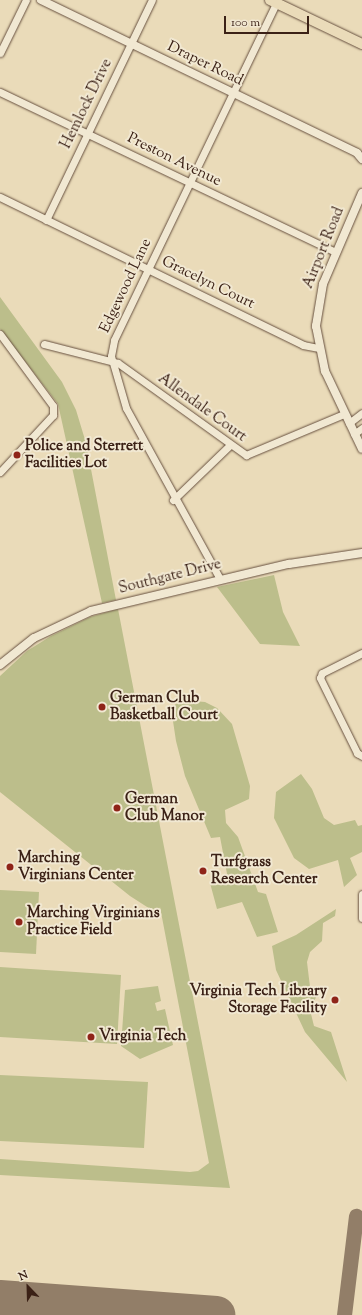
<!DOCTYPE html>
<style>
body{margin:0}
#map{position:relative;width:362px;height:1315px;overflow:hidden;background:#eadbb9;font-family:"Sorts Mill Goudy",serif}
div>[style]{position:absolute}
.green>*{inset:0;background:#bcbe8b}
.taxiway>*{height:15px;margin:-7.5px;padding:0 7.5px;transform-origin:7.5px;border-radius:7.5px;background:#927e68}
.runway>*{height:38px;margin:-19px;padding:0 19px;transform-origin:19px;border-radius:19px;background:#927e68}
.roads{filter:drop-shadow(0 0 1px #67503f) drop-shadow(0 0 1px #67503f)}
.minor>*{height:7px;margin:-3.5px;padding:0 3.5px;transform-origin:3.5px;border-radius:3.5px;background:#f1e8d2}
.tertiary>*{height:8px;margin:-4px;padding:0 4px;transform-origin:4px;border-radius:4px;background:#f1e8d2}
.primary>*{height:10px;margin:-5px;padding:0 5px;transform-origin:5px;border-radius:5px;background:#eadbb9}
.dots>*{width:11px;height:11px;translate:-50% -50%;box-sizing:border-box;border:2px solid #f1e8d2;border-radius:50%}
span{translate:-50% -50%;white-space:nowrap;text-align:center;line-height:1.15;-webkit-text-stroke:4px #f1e8d2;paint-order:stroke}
.street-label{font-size:15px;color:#3b2116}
.poi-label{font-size:15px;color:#3b2116;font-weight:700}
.left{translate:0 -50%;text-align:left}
.right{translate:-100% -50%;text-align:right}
.north{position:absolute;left:8px;top:1267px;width:40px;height:40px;-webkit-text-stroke:3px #f1e8d2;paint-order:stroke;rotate:337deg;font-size:11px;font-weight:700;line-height:16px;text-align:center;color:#3b2116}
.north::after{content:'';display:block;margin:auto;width:14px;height:18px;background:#3b2116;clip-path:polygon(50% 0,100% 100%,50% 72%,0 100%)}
.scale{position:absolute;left:224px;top:16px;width:85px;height:18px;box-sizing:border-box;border:2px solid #3b2116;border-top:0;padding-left:5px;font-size:12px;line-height:14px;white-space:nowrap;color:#3b2116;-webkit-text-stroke:3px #f1e8d2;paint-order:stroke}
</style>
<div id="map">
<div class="green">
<i style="clip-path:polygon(0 297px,62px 382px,76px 410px,86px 443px,116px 600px,102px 603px,58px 404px,0 329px)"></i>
<i style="clip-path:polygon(274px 575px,283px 612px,300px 646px,260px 644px,217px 587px)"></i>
<i style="clip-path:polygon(118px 609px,230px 1188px,0 1175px,0 1159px,190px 1172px,198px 1171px,209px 1163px,160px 907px,158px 914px,130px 896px,0 792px,0 676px,27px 651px,51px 636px,90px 617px)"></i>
<i style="clip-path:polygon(181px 700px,205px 702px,217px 708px,232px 724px,250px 786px,249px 799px,225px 810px,226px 823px,238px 837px,258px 892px,266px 894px,278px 932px,257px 937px,242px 902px,217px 909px,210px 883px,228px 879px,220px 837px,211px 838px,185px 776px,176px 741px,171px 708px)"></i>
<i style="clip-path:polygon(301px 774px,312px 789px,324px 818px,334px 825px,355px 820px,358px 826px,362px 825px,362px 852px,350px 858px,357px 875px,344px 887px,338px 860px,309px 869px,294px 858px,274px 818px,276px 792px)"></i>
<i style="clip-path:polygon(0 890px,39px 892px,36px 954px,0 952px)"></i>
<i style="clip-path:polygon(336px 909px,335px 916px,323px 923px,322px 941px,310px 952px,307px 962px,310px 987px,318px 993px,310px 1010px,314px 1026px,331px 1032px,347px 1082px,305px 1032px,276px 970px,272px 946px,296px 935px)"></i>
<i style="clip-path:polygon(0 967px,121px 975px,117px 1044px,0 1037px)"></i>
<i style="clip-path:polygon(158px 986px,161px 1001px,155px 1003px,157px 1011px,165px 1009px,173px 1045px,140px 1059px,121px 1046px,125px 990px)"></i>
<i style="clip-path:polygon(0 1075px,148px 1082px,144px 1148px,0 1141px)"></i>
</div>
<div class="taxiway">
<i style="left:33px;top:1315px;width:14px;rotate:-86deg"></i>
<i style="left:344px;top:1315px;width:100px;rotate:-83.1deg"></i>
</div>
<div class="runway">
<i style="left:0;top:1299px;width:217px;rotate:4.2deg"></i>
</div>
<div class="roads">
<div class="minor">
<i style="left:0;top:53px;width:59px;rotate:-63.9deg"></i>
<i style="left:0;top:92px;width:372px;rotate:25.5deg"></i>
<i style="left:0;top:197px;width:337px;rotate:26deg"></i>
<i style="left:303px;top:345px;width:15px;rotate:11deg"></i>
<i style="left:46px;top:220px;width:244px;rotate:-64.3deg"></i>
<i style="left:0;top:334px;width:89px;rotate:53.6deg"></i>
<i style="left:53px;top:406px;width:9px;rotate:90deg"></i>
<i style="left:53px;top:415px;width:78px;rotate:132.9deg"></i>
<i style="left:44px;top:344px;width:76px;rotate:14.4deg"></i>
<i style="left:118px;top:363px;width:158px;rotate:35.7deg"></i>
<i style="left:246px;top:455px;width:106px;rotate:-22.7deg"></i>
<i style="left:349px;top:423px;width:16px;rotate:-38deg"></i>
<i style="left:354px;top:434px;width:10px;rotate:-37deg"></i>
<i style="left:173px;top:500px;width:79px;rotate:-44deg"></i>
<i style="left:220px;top:579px;width:195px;rotate:-118.8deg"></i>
<i style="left:126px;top:408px;width:54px;rotate:-106.1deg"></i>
<i style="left:111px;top:356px;width:16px;rotate:-79deg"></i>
<i style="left:114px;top:340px;width:374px;rotate:-64.3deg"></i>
<i style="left:362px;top:653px;width:45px;rotate:153.4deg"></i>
<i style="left:322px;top:673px;width:5px;rotate:112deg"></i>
<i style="left:320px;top:678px;width:84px;rotate:63.7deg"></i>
<i style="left:357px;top:753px;width:6px;rotate:31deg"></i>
<i style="left:362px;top:894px;width:24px;rotate:90deg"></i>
</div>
<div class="tertiary">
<i style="left:41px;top:0;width:351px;rotate:25.8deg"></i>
<i style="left:357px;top:153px;width:8px;rotate:50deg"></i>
<i style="left:362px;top:193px;width:99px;rotate:113.2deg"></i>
<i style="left:323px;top:284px;width:43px;rotate:99.5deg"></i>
<i style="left:316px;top:326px;width:46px;rotate:78.7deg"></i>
<i style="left:325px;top:371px;width:86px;rotate:64.6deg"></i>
<i style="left:0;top:665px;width:43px;rotate:-38.5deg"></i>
<i style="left:34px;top:638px;width:63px;rotate:-25.3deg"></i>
<i style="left:91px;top:611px;width:204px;rotate:-13.4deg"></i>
<i style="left:289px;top:564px;width:74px;rotate:-8.6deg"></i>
</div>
<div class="primary">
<i style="left:270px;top:0;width:102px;rotate:25.6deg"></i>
</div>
</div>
<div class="dots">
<i style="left:17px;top:455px;background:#8f2418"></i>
<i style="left:102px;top:707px;background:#8f2418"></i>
<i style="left:117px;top:808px;background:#8f2418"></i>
<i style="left:10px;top:867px;background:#8f2418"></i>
<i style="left:203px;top:871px;background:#8f2418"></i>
<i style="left:19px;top:922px;background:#8f2418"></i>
<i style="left:335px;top:1000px;background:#8f2418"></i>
<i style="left:91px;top:1037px;background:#8f2418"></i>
</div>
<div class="street-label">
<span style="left:205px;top:64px;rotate:26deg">Draper Road</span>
<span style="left:87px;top:104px;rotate:-64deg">Hemlock Drive</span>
<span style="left:174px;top:160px;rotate:26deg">Preston Avenue</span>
<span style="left:324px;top:248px;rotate:-68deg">Airport Road</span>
<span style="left:208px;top:283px;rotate:26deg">Gracelyn Court</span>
<span style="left:126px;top:286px;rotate:-65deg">Edgewood Lane</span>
<span style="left:202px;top:408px;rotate:36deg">Allendale Court</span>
<span style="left:170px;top:577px;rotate:-14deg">Southgate Drive</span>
</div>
<div class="poi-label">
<span class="left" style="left:25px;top:455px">Police and Sterrett<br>Facilities Lot</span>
<span class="left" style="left:110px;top:707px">German Club<br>Basketball Court</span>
<span class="left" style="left:125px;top:808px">German<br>Club Manor</span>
<span class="left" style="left:18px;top:867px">Marching<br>Virginians Center</span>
<span class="left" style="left:211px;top:871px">Turfgrass<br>Research Center</span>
<span class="left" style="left:27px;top:922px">Marching Virginians<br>Practice Field</span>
<span class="right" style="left:327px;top:1000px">Virginia Tech Library<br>Storage Facility</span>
<span class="left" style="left:99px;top:1037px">Virginia Tech</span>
</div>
<div class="north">N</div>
<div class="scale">100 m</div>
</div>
